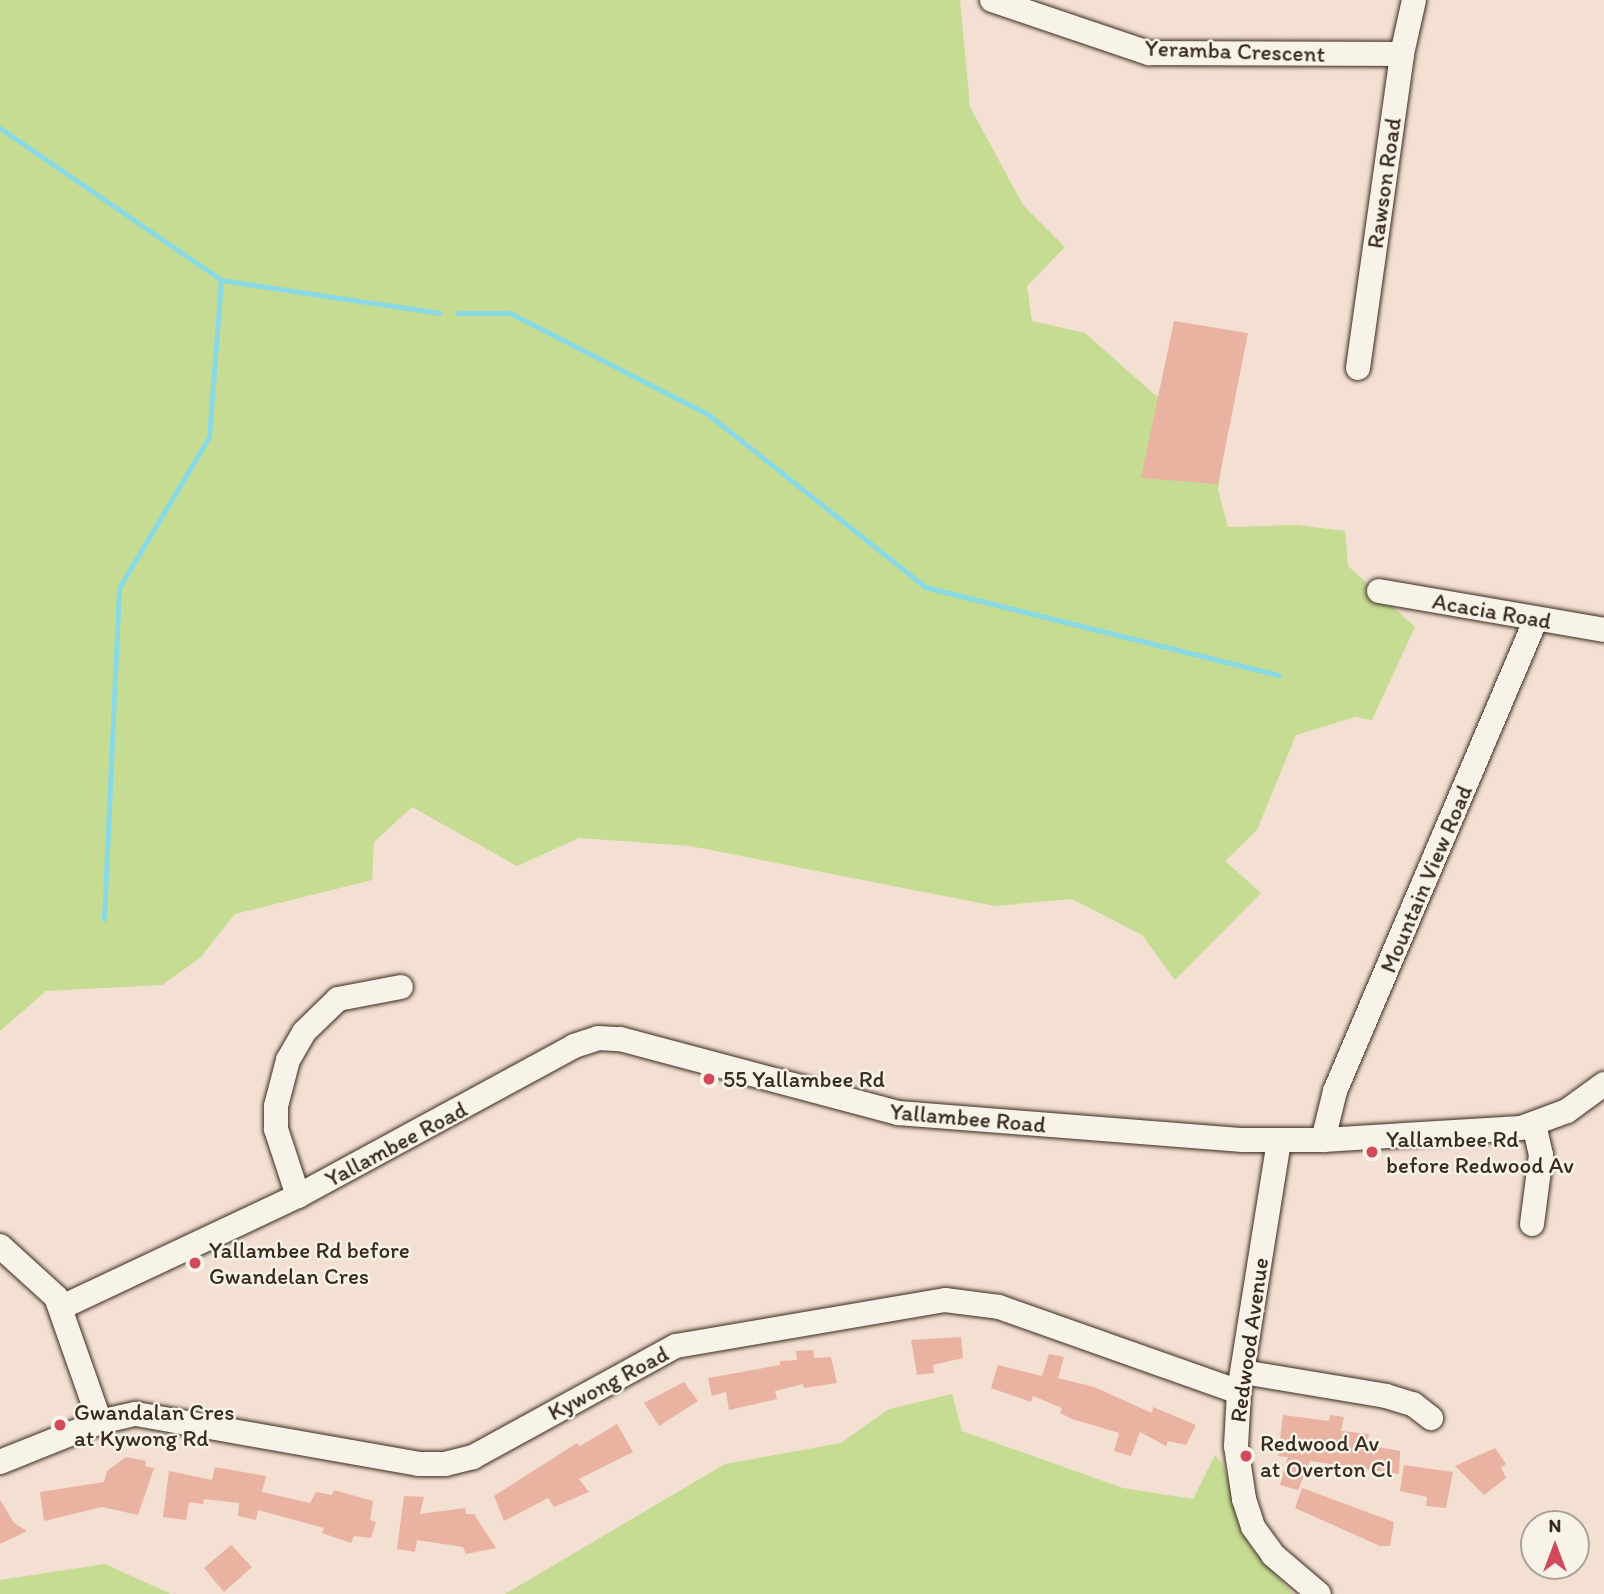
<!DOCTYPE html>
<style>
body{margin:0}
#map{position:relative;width:1604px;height:1594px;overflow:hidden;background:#f3e0d2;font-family:Itim,sans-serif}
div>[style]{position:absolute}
.green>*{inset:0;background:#c5dc92}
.stream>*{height:5px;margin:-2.5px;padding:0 2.5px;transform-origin:2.5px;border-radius:2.5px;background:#8adae6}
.building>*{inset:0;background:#eab2a0}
.roads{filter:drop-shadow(0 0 2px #3b2a1e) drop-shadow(0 0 2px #3b2a1e)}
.minor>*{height:24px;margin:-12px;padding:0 12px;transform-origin:12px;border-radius:12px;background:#f7f3e8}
.dots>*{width:19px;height:19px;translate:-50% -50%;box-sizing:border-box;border:4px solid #f7f3e8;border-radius:50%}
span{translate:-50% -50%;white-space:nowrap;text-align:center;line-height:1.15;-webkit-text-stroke:5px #f7f3e8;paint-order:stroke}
.street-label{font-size:23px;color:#3b2a1e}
.poi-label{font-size:23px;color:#3b2a1e}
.left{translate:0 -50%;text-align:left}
.north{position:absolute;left:1520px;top:1510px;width:70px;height:70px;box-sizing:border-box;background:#f7f3e8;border:2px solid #aca397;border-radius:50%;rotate:0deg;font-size:19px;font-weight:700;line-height:28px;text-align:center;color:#3b2a1e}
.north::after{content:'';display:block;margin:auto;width:24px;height:32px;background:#d1495b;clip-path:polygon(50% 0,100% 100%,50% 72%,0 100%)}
</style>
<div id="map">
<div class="green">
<i style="clip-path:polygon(0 0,960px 0,970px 107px,1023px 205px,1065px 247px,1027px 286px,1032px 321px,1085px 333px,1155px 395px,1228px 421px,1218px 490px,1228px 527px,1297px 525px,1345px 531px,1348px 566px,1415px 627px,1372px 720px,1355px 717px,1296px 735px,1257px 830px,1225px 861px,1261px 893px,1175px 980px,1142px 935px,1072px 899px,995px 906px,690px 846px,579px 838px,517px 866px,412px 807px,374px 842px,372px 880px,235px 914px,200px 958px,162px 985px,46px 991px,0 1031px)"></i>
<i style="clip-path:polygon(952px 1394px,962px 1431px,1123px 1488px,1193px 1499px,1215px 1455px,1223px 1465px,1249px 1545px,1293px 1594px,505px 1594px,725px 1464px,841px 1443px,889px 1409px)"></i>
<i style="clip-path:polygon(105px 1564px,171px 1594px,0 1594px,0 1580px)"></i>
</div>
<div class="stream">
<i style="left:0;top:128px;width:268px;rotate:34.5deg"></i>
<i style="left:221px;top:280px;width:221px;rotate:8.6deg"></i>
<i style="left:457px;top:313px;width:53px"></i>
<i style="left:510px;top:313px;width:224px;rotate:27.1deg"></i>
<i style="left:709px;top:415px;width:276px;rotate:38.5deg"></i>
<i style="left:925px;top:587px;width:365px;rotate:14deg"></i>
<i style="left:104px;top:919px;width:331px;rotate:-87.4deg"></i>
<i style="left:119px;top:588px;width:176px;rotate:-59.2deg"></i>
<i style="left:209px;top:437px;width:157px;rotate:-85.6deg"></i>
</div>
<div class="building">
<i style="clip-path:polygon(1174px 321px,1248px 333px,1218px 484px,1141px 478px)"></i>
<i style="clip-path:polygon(961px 1337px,963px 1358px,933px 1365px,934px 1373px,917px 1375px,911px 1340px)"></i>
<i style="clip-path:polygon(813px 1350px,814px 1358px,831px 1357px,837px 1383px,804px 1388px,803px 1384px,775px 1391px,777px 1399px,729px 1410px,726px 1392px,712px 1396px,708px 1378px,780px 1365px,780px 1361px,797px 1360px,796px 1351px)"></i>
<i style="clip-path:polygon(1049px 1354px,1064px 1357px,1058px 1378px,1094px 1387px,1152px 1413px,1153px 1407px,1196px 1425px,1186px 1445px,1168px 1441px,1166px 1446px,1140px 1432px,1131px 1456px,1114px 1451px,1119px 1433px,1072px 1419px,1060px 1413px,1062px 1408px,1033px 1396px,1031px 1402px,991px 1388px,998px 1365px,1042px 1376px)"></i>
<i style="clip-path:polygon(684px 1382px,698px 1401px,659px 1426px,644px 1403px)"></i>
<i style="clip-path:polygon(1283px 1415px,1329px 1421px,1330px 1415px,1344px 1417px,1341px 1431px,1369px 1434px,1367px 1445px,1400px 1451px,1399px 1474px,1310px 1461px,1298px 1490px,1280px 1485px,1288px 1457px,1278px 1456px)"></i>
<i style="clip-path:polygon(617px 1424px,633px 1452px,579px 1479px,589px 1492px,554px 1507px,548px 1498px,504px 1521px,494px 1496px,577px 1443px,580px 1446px)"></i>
<i style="clip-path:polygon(1495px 1448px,1506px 1464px,1501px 1467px,1506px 1478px,1484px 1495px,1455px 1466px)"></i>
<i style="clip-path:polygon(126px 1457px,146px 1461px,145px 1466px,154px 1468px,138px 1515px,102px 1507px,44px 1521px,40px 1492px,104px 1482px,107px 1471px)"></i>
<i style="clip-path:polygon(1404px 1465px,1453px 1472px,1446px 1508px,1426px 1506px,1427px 1497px,1400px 1491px)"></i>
<i style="clip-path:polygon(215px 1467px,266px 1476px,262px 1492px,310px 1503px,316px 1492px,332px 1495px,334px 1490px,373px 1501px,370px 1520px,376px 1522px,371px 1538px,354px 1536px,351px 1543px,322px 1533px,324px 1528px,258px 1510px,256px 1520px,238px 1516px,239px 1503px,204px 1499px,203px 1504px,189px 1502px,186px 1520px,163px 1517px,169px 1471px,212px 1480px)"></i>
<i style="clip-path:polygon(1302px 1488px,1394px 1522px,1390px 1546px,1380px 1546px,1295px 1508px)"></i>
<i style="clip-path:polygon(404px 1496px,424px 1497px,420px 1514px,465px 1508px,466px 1514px,474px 1514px,496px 1548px,466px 1554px,463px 1547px,417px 1540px,415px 1552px,397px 1549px)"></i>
<i style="clip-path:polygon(0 1500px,14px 1523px,27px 1531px,0 1544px)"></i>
<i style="clip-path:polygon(231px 1545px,252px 1567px,224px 1592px,204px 1568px)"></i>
</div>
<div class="roads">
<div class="minor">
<i style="left:992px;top:0;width:166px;rotate:18.7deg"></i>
<i style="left:1149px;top:53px;width:253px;rotate:0.2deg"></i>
<i style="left:1358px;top:368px;width:317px;rotate:-82deg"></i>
<i style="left:1402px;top:54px;width:55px;rotate:-77.5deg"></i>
<i style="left:1379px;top:591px;width:228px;rotate:9.8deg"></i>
<i style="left:1323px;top:1140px;width:50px;rotate:-76.2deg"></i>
<i style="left:1335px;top:1091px;width:513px;rotate:-66.93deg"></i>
<i style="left:1279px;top:1141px;width:254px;rotate:99.1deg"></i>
<i style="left:1239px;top:1392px;width:54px;rotate:93.2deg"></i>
<i style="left:1236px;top:1446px;width:54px;rotate:81.4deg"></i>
<i style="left:1244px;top:1499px;width:29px;rotate:72deg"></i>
<i style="left:1253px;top:1527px;width:34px;rotate:54deg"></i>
<i style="left:1273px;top:1555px;width:60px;rotate:40.3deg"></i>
<i style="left:298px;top:1196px;width:71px;rotate:-108.2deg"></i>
<i style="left:276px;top:1129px;width:23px;rotate:-90deg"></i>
<i style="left:276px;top:1106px;width:48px;rotate:-75.4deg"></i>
<i style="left:288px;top:1060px;width:32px;rotate:-60deg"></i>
<i style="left:304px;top:1032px;width:47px;rotate:-44.1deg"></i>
<i style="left:338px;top:999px;width:64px;rotate:-10.8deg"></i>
<i style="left:1532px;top:1224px;width:70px;rotate:-82.6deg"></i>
<i style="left:1541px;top:1155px;width:31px;rotate:-103deg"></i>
<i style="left:0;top:1246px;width:76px;rotate:42.3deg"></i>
<i style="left:56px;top:1297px;width:133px;rotate:70.6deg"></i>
<i style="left:62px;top:1307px;width:261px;rotate:-25.2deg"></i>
<i style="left:298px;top:1196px;width:314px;rotate:-28.5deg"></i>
<i style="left:574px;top:1046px;width:25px;rotate:-18deg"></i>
<i style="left:598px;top:1038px;width:22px;rotate:3deg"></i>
<i style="left:620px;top:1039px;width:288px;rotate:14.9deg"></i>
<i style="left:898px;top:1113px;width:346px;rotate:4.5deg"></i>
<i style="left:1243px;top:1140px;width:80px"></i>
<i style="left:1323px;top:1140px;width:198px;rotate:-3.5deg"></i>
<i style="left:1521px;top:1128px;width:49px;rotate:-20.3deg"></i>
<i style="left:1567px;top:1111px;width:46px;rotate:-36.1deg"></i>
<i style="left:1243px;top:1372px;width:145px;rotate:9.5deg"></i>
<i style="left:1386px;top:1396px;width:28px;rotate:17deg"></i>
<i style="left:1413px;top:1404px;width:23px;rotate:38deg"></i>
<i style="left:0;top:1462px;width:108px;rotate:-21.8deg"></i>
<i style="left:100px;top:1422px;width:37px;rotate:-13deg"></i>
<i style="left:136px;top:1414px;width:287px;rotate:10deg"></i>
<i style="left:419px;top:1464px;width:26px"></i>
<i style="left:445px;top:1464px;width:29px;rotate:-14deg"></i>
<i style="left:473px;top:1457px;width:231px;rotate:-28.7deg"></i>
<i style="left:676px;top:1346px;width:273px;rotate:-9.7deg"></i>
<i style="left:945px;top:1300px;width:54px;rotate:7.4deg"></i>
<i style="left:999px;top:1307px;width:255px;rotate:19.5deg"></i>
</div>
</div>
<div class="dots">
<i style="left:709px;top:1079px;background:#d1495b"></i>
<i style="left:1372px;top:1152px;background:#d1495b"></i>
<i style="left:195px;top:1263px;background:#d1495b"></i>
<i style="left:60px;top:1425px;background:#d1495b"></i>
<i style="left:1246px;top:1456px;background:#d1495b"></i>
</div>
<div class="street-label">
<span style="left:1235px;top:51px;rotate:2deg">Yeramba Crescent</span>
<span style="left:1384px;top:183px;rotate:-82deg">Rawson Road</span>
<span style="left:1492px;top:611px;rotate:10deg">Acacia Road</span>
<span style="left:1426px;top:879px;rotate:-67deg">Mountain View Road</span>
<span style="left:968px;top:1118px;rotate:5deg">Yallambee Road</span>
<span style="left:396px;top:1144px;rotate:-28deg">Yallambee Road</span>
<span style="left:1249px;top:1340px;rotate:-82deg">Redwood Avenue</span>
<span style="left:608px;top:1383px;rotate:-28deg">Kywong Road</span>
</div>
<div class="poi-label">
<span class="left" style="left:723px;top:1079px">55 Yallambee Rd</span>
<span class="left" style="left:1386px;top:1152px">Yallambee Rd<br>before Redwood Av</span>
<span class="left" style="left:209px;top:1263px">Yallambee Rd before<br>Gwandelan Cres</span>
<span class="left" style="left:74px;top:1425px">Gwandalan Cres<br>at Kywong Rd</span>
<span class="left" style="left:1260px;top:1456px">Redwood Av<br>at Overton Cl</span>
</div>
<div class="north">N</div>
</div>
